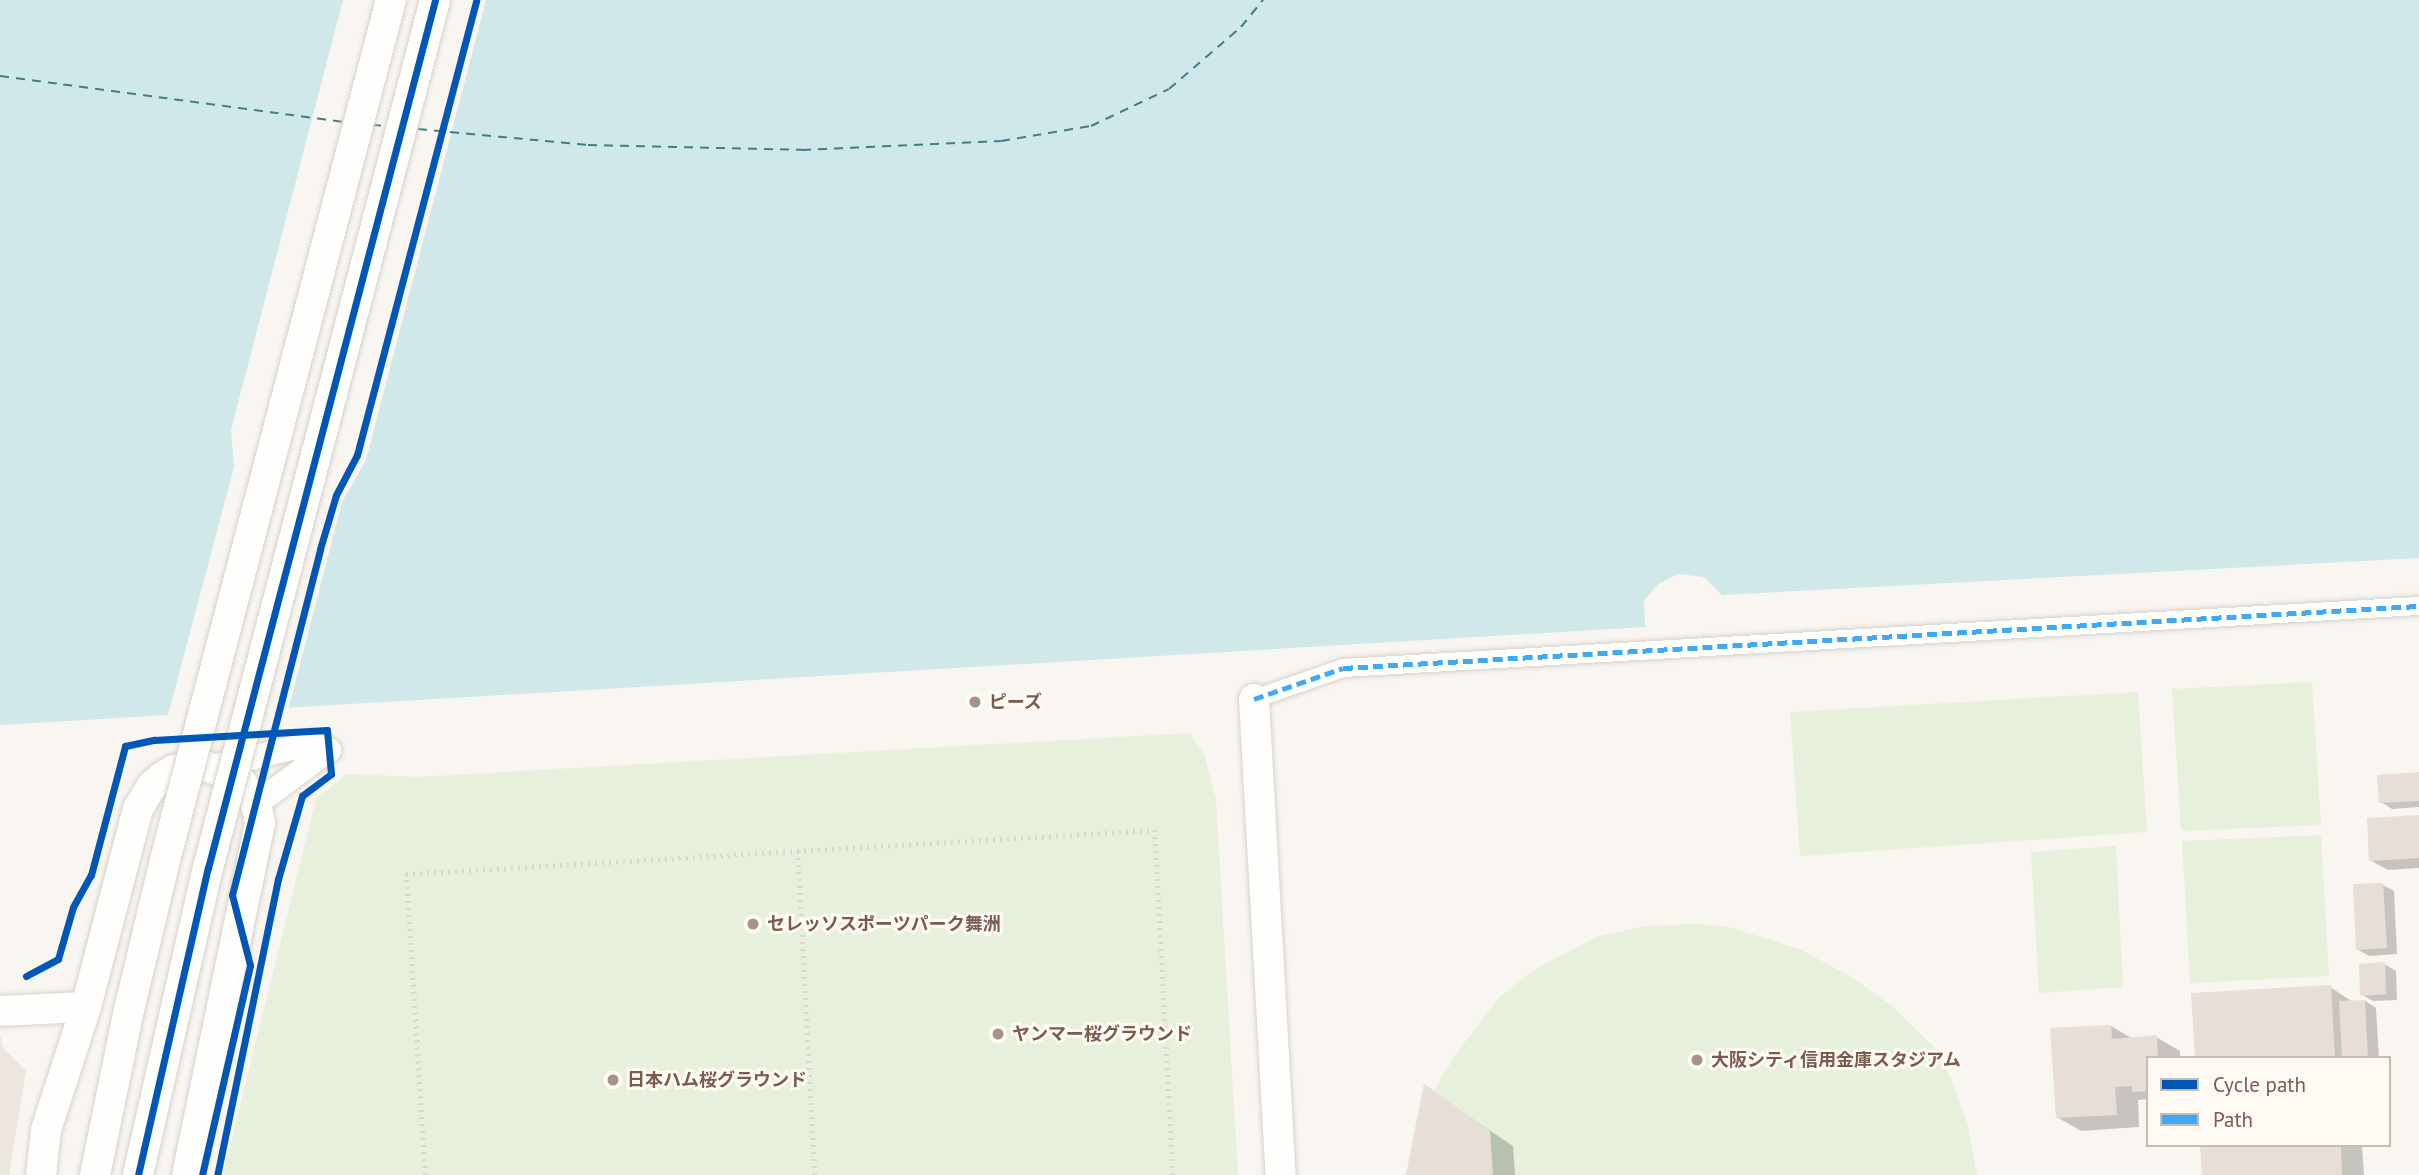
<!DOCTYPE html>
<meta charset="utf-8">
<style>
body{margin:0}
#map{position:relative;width:2419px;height:1175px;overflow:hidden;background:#f9f5f0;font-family:"PT Sans","Noto Sans JP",sans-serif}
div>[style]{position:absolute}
.industrial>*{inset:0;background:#ede5e0}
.green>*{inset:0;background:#e7f0db}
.water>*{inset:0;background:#d0e8ea}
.pier>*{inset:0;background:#f9f5f0}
.shadow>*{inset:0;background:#0003}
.ferry>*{height:2px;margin-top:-1px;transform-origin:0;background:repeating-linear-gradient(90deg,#437c86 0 9px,transparent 0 16px)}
.building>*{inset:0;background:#e6ded7}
.path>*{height:4.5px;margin-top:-2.25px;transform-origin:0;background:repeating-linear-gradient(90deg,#dcd5d0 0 2px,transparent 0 7px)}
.roads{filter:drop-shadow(0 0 2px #d7d1cb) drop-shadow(0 0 2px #d7d1cb)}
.pedestrian>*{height:18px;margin:-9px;padding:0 9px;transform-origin:9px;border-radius:9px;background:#fefefd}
.minor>*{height:24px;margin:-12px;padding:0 12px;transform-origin:12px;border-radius:12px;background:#fefefd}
.tertiary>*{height:30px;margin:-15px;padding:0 15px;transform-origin:15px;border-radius:15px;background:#fefefd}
.bridges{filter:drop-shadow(0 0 2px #d7d1cb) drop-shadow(0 0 2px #d7d1cb)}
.tertiary-bridge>*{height:30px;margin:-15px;padding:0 15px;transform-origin:15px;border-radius:15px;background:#fefefd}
.quiet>*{height:5px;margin-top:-2.5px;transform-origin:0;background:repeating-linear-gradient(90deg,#3fa9f5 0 10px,transparent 0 15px)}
.cycleway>*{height:7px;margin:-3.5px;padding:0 3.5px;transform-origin:3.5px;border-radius:3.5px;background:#0057b8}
.dots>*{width:19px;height:19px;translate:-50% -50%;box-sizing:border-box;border:4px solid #fffaf3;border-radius:50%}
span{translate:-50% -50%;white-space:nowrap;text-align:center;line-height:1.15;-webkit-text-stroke:6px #fffaf3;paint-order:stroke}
.poi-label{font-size:18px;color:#7a5c4d;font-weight:700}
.left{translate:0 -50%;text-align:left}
.legend{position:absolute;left:2146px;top:1056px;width:245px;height:91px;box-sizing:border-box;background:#fffaf3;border:2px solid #cabbb1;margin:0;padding:9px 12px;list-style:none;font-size:21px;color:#7a5c4d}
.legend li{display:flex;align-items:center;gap:14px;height:35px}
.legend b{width:35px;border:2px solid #cabbb1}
</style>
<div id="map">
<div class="industrial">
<i style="clip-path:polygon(0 1034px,3px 1048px,26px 1071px,9px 1175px,0 1175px)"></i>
</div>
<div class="green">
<i style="clip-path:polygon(2312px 682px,2321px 825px,2181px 831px,2172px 689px)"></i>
<i style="clip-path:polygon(2138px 692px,2147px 832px,1800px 856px,1790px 712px)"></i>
<i style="clip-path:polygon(1190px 733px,1204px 754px,1216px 800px,1238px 1175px,223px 1175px,316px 799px,347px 774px,417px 777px)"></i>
<i style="clip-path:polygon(2321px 835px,2329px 976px,2190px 983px,2182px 841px)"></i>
<i style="clip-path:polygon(2116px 846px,2123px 987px,2039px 993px,2031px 852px)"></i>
<i style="clip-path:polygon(1699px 924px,1728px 927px,1799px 949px,1850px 976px,1892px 1006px,1933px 1046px,1948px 1072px,1967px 1122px,1977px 1175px,1406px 1175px,1424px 1084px,1434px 1090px,1460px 1048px,1500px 997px,1532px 971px,1596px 937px,1644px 926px)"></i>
</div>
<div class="water">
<i style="clip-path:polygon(0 0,2419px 0,2419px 558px,1722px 595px,1704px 577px,1678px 574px,1657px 585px,1644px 601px,1645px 627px,0 725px)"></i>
</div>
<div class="pier">
<i style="clip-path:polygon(343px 0,486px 0,366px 460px,342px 502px,288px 711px,167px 719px,234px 467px,231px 430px)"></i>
</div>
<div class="shadow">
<i style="clip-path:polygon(2419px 774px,2419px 807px,2392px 809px,2381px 802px)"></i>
<i style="clip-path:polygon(2419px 817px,2419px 868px,2388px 870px,2370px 860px)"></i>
<i style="clip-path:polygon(2383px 885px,2394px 891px,2397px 954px,2369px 956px,2357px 949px)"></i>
<i style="clip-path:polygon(2384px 964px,2396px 971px,2397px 1000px,2373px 1001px,2362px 995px)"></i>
<i style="clip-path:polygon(2330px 987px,2353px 1002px,2365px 1001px,2376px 1008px,2379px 1058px,2197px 1058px)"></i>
<i style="clip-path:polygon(2111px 1026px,2133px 1039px,2156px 1037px,2180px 1051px,2180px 1058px,2148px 1058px,2148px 1099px,2138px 1100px,2139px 1127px,2081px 1131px,2057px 1117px)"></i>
<i style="clip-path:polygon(1425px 1087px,1513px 1146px,1515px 1175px,1408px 1175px)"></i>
<i style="clip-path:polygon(2202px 1145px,2362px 1145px,2364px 1175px,2203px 1175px)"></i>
</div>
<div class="ferry">
<i style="left:0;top:76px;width:349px;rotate:7.6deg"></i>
<i style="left:372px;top:125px;width:16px;rotate:4deg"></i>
<i style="left:418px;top:129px;width:171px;rotate:5.4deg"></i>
<i style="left:588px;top:145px;width:214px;rotate:1.3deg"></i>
<i style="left:802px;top:150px;width:199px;rotate:-2.6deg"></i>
<i style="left:1001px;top:141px;width:91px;rotate:-9.5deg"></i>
<i style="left:1091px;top:126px;width:86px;rotate:-25.4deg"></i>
<i style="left:1169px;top:89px;width:95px;rotate:-40.7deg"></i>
<i style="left:1241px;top:27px;width:35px;rotate:-51deg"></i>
</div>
<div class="building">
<i style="clip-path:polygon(2419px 772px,2419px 801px,2379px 803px,2377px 775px)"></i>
<i style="clip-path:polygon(2419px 815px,2419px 858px,2369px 861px,2367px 818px)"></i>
<i style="clip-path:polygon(2383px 883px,2387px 948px,2356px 950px,2353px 884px)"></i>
<i style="clip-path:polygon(2385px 962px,2386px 994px,2360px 996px,2359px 964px)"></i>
<i style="clip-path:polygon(2331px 985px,2335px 1058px,2195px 1058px,2191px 993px)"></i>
<i style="clip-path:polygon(2365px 1000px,2368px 1058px,2342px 1058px,2339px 1001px)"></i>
<i style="clip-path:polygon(2111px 1025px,2112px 1039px,2157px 1035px,2158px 1058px,2148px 1058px,2148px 1091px,2132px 1092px,2132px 1086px,2115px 1087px,2117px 1115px,2056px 1118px,2050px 1028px)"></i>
<i style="clip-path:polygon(1424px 1084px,1490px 1131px,1493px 1175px,1406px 1175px)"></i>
<i style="clip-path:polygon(2200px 1145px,2341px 1145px,2342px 1175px,2202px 1175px)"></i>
</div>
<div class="path">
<i style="left:798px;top:851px;width:324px;rotate:87deg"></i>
<i style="left:425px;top:1175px;width:302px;rotate:-93.6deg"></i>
<i style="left:406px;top:874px;width:750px;rotate:-3.36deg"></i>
<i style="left:1155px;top:830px;width:345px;rotate:87deg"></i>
</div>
<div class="roads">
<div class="pedestrian">
<i style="left:1254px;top:699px;width:94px;rotate:-19.2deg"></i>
<i style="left:1343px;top:668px;width:1078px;rotate:-3.3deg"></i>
</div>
<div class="minor">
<i style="left:221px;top:765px;width:90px;rotate:-13.4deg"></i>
<i style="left:309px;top:744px;width:21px;rotate:17deg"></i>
<i style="left:256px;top:804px;width:91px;rotate:-36.5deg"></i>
</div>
<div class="tertiary">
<i style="left:1254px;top:699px;width:477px;rotate:86.8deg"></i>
<i style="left:0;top:1011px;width:86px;rotate:-2.7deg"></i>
<i style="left:41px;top:1175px;width:45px;rotate:-83.7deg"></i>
<i style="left:46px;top:1130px;width:129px;rotate:-72deg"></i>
<i style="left:86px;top:1007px;width:205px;rotate:-75.3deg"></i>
<i style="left:138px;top:809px;width:27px;rotate:-59deg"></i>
<i style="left:152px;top:786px;width:13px;rotate:-42deg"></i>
<i style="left:162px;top:777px;width:14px;rotate:-30deg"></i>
<i style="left:174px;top:770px;width:26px;rotate:-11deg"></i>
<i style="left:200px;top:765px;width:29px;rotate:16deg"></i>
<i style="left:228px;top:773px;width:16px;rotate:35deg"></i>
<i style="left:241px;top:782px;width:27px;rotate:56deg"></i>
<i style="left:256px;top:804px;width:19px;rotate:78deg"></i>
<i style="left:260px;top:823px;width:359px;rotate:101.7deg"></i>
</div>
</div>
<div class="bridges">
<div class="tertiary-bridge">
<i style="left:95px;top:1175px;width:168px;rotate:-78.4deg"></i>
<i style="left:129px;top:1010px;width:154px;rotate:-76.5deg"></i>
<i style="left:165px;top:860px;width:889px;rotate:-75.28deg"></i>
<i style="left:138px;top:1175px;width:315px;rotate:-77.2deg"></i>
<i style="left:208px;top:868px;width:897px;rotate:-75.34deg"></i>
</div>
</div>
<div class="quiet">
<i style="left:1254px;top:699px;width:94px;rotate:-19.2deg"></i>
<i style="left:1343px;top:668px;width:1078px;rotate:-3.3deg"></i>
</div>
<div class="cycleway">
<i style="left:26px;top:976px;width:36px;rotate:-28deg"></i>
<i style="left:58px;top:959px;width:54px;rotate:-73.9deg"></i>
<i style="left:73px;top:907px;width:37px;rotate:-61deg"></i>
<i style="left:91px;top:875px;width:133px;rotate:-75.2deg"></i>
<i style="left:125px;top:746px;width:30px;rotate:-12deg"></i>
<i style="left:154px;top:740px;width:173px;rotate:-3.3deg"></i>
<i style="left:327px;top:730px;width:44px;rotate:84.8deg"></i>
<i style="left:331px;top:774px;width:36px;rotate:143deg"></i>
<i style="left:302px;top:796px;width:86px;rotate:106.1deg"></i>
<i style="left:278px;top:879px;width:302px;rotate:101.6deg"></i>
<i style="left:138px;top:1175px;width:315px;rotate:-77.2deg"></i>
<i style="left:208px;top:868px;width:897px;rotate:-75.34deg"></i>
<i style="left:202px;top:1175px;width:215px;rotate:-77.1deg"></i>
<i style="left:250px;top:965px;width:72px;rotate:-104.4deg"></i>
<i style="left:232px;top:895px;width:357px;rotate:-75.7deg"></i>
<i style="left:320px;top:549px;width:56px;rotate:-73.5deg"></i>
<i style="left:336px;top:495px;width:45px;rotate:-62.3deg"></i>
<i style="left:357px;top:455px;width:470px;rotate:-75.3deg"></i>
</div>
<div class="dots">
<i style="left:975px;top:702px;background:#a69286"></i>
<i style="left:753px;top:924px;background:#a69286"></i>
<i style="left:998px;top:1034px;background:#a69286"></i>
<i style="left:1697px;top:1060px;background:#a69286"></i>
<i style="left:613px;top:1080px;background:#a69286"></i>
</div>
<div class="poi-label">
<span class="left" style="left:989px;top:702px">ピーズ</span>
<span class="left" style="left:767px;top:924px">セレッソスポーツパーク舞洲</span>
<span class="left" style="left:1012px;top:1034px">ヤンマー桜グラウンド</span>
<span class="left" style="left:1711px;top:1060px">大阪シティ信用金庫スタジアム</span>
<span class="left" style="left:627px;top:1080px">日本ハム桜グラウンド</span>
</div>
<ul class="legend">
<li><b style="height:9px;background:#0057b8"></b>Cycle path</li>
<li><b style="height:9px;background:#3fa9f5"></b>Path</li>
</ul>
</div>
